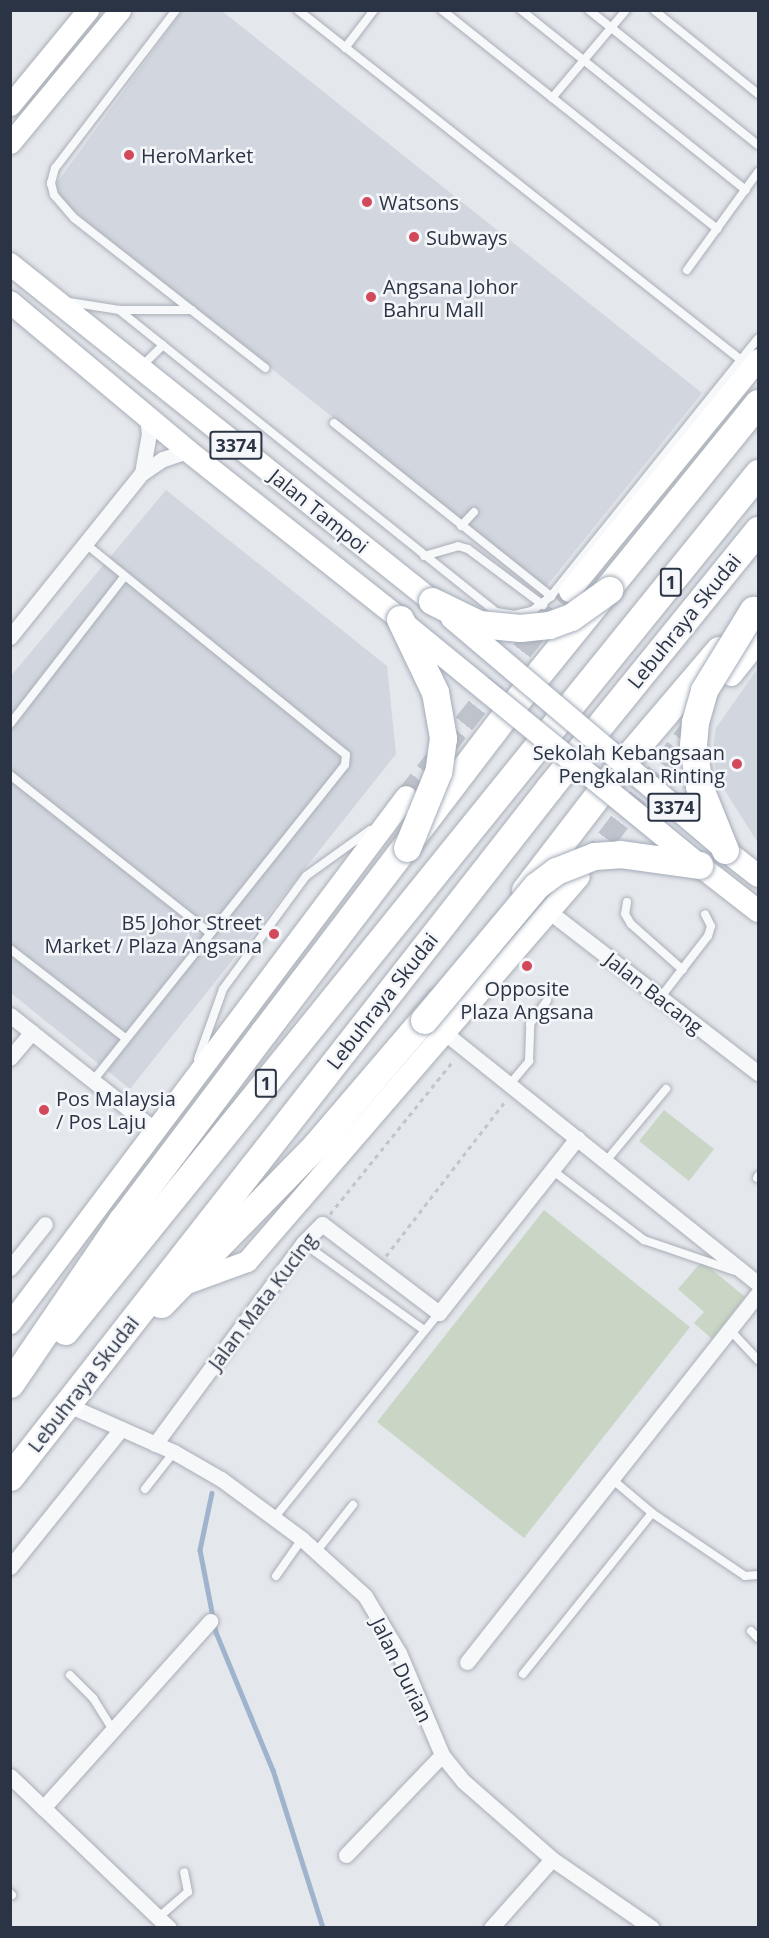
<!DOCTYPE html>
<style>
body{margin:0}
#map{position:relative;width:769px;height:1938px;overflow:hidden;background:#e4e7ec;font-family:"Open Sans",sans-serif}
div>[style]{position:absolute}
.built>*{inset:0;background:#d2d6de}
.green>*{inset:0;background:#c9d6c5}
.stream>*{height:4.5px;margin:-2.25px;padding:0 2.25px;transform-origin:2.25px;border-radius:2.25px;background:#9fb4cc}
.secondary-tunnel>*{height:21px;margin-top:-10.5px;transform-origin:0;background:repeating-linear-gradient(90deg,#bfc3cb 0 21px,transparent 0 31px)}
.path>*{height:3px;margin-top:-1.5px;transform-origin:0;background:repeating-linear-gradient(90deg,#c2c5cb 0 4.5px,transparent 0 9px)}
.roads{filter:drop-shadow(0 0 2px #a9aeb7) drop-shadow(0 0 2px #a9aeb7)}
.lane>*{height:8px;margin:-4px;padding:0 4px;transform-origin:4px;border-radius:4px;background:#f7f8fa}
.street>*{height:15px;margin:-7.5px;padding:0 7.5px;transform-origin:7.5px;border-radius:7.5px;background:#f7f8fa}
.secondary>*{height:21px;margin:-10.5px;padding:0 10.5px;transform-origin:10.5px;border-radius:10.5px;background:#fff}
.primary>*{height:22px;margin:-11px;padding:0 11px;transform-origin:11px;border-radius:11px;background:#fff}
.highway>*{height:27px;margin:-13.5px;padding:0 13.5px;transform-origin:13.5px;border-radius:13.5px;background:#fff}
.bridges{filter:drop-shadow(0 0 2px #a3abb8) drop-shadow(0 0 2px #a3abb8)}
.primary-bridge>*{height:22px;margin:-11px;padding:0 11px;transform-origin:11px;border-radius:11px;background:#fff}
.highway-bridge>*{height:27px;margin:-13.5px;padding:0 13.5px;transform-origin:13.5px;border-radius:13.5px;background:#fff}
.dots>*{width:16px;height:16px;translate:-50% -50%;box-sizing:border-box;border:3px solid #f4f6f9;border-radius:50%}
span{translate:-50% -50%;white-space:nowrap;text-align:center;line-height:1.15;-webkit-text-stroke:5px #f4f6f9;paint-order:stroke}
.shield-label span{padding:2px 4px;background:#f4f6f9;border:2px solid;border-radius:4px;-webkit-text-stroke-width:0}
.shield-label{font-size:18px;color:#2b3445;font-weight:700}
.poi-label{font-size:20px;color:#2b3445}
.left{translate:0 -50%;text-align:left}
.right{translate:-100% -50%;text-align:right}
.street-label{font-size:20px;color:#2b3445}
.frame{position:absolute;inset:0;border:12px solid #2b3445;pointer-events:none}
</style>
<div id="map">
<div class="built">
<i style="clip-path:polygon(182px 11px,222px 11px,702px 393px,546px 587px,62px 202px,56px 184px)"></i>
<i style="clip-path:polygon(166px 490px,387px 666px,396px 754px,130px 1089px,11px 993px,11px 676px)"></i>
<i style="clip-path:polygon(758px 668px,758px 843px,717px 778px,713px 749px,716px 728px)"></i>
</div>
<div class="green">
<i style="clip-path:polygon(664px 1110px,714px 1149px,689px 1181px,639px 1141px)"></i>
<i style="clip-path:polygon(544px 1210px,690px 1327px,524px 1538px,377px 1422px)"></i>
<i style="clip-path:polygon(702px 1261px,745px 1297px,712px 1339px,694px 1323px,704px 1312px,678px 1289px)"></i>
</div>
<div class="stream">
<i style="left:212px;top:1493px;width:58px;rotate:101.9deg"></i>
<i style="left:200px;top:1550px;width:84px;rotate:79deg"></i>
<i style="left:216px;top:1632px;width:149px;rotate:67.6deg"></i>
<i style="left:273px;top:1770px;width:166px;rotate:72.4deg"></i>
</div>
<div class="secondary-tunnel">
<i style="left:406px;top:796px;width:262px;rotate:-51.5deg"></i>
<i style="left:588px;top:863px;width:178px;rotate:-52.7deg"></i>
</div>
<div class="path">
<i style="left:330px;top:1214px;width:198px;rotate:-51.2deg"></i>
<i style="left:386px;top:1256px;width:198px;rotate:-52.4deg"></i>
</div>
<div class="roads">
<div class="lane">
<i style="left:176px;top:10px;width:199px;rotate:127.4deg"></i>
<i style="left:55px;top:168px;width:16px;rotate:105deg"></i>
<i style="left:51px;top:183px;width:12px;rotate:76deg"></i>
<i style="left:54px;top:195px;width:30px;rotate:49deg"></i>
<i style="left:74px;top:218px;width:243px;rotate:38.1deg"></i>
<i style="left:298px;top:10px;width:565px;rotate:38.31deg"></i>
<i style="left:442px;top:10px;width:352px;rotate:38.5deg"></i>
<i style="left:521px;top:10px;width:288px;rotate:38.7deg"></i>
<i style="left:589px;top:10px;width:216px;rotate:38.6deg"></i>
<i style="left:654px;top:10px;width:134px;rotate:38.9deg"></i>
<i style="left:345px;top:48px;width:48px;rotate:-52.7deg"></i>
<i style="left:552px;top:98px;width:115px;rotate:-49.9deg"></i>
<i style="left:687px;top:270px;width:121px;rotate:-54.1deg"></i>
<i style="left:69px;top:302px;width:51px;rotate:9.1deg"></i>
<i style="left:119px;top:310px;width:73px"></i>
<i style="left:119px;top:310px;width:483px;rotate:38.7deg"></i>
<i style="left:496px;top:612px;width:18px;rotate:9deg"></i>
<i style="left:514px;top:615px;width:18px;rotate:-13deg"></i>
<i style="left:532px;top:611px;width:24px;rotate:-38deg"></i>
<i style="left:551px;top:596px;width:330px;rotate:-51.2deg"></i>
<i style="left:141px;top:367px;width:31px;rotate:-45deg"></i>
<i style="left:334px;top:423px;width:278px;rotate:38.6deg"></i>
<i style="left:461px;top:526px;width:19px;rotate:-47deg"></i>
<i style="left:87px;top:545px;width:333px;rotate:39deg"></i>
<i style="left:346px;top:755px;width:10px;rotate:96deg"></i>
<i style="left:345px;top:765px;width:404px;rotate:128.6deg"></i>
<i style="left:424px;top:556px;width:35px;rotate:-16deg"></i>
<i style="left:458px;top:546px;width:10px;rotate:17deg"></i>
<i style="left:468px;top:549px;width:94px;rotate:36.7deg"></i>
<i style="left:10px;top:724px;width:186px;rotate:-52.2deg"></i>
<i style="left:10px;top:775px;width:253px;rotate:38.3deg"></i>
<i style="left:627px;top:902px;width:12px;rotate:99deg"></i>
<i style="left:625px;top:914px;width:12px;rotate:59deg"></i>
<i style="left:631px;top:924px;width:69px;rotate:41.5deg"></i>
<i style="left:10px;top:949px;width:145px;rotate:37.7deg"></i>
<i style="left:660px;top:998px;width:78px;rotate:-52.3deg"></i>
<i style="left:708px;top:936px;width:10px;rotate:-73deg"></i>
<i style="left:711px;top:926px;width:13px;rotate:-117deg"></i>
<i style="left:198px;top:1059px;width:74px;rotate:-70.3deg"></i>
<i style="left:223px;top:989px;width:140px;rotate:-53.7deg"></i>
<i style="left:306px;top:876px;width:79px;rotate:-35.7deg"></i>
<i style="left:510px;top:1084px;width:30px;rotate:-50deg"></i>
<i style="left:529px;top:1061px;width:37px;rotate:-88deg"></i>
<i style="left:530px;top:1024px;width:29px;rotate:-54deg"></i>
<i style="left:606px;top:1161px;width:94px;rotate:-50.2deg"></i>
<i style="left:552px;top:1170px;width:116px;rotate:37.3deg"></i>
<i style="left:644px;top:1240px;width:96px;rotate:18.8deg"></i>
<i style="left:757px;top:1178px;width:2px;rotate:-63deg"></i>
<i style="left:303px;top:1243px;width:149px;rotate:35.7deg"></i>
<i style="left:730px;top:1330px;width:41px;rotate:47deg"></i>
<i style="left:613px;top:1480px;width:51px;rotate:40.2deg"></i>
<i style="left:652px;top:1513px;width:112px;rotate:34.1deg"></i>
<i style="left:745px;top:1576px;width:13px;rotate:-4deg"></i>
<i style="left:145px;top:1489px;width:47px;rotate:-51.9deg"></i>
<i style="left:275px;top:1517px;width:262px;rotate:-51.2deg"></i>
<i style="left:316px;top:1552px;width:60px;rotate:-51.8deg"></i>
<i style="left:276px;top:1576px;width:45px;rotate:-54.9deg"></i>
<i style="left:751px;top:1631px;width:10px;rotate:45deg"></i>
<i style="left:523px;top:1674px;width:206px;rotate:-51.3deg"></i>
<i style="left:70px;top:1675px;width:33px;rotate:45deg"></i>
<i style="left:93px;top:1698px;width:38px;rotate:58deg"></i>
<i style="left:10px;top:1893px;width:3px;rotate:45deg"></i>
<i style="left:159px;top:1917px;width:38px;rotate:-41deg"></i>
<i style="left:188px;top:1892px;width:20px;rotate:-101deg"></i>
</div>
<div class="street">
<i style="left:142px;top:473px;width:40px;rotate:-80deg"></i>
<i style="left:149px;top:434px;width:17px;rotate:-97deg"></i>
<i style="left:10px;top:637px;width:211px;rotate:-51.2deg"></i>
<i style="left:142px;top:473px;width:25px;rotate:-34deg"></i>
<i style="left:163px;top:459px;width:26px;rotate:-18deg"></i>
<i style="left:551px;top:913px;width:262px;rotate:37.7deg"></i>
<i style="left:10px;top:1015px;width:185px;rotate:38.4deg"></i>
<i style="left:445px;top:1033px;width:401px;rotate:38.7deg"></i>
<i style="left:10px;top:1058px;width:34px;rotate:-50deg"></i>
<i style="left:10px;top:1268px;width:56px;rotate:-51.5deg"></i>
<i style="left:68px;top:1405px;width:116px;rotate:23.9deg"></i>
<i style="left:174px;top:1452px;width:54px;rotate:29.9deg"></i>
<i style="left:221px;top:1479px;width:101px;rotate:36.5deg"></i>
<i style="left:302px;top:1539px;width:85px;rotate:42.1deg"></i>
<i style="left:365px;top:1596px;width:66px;rotate:59.2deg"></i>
<i style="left:399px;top:1653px;width:111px;rotate:67.1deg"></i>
<i style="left:442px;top:1755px;width:33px;rotate:51deg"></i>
<i style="left:463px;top:1781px;width:118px;rotate:41.2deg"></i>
<i style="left:552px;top:1859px;width:121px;rotate:34.6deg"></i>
<i style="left:155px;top:1444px;width:250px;rotate:-53.6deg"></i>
<i style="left:303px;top:1243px;width:27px;rotate:-45deg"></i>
<i style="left:322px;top:1224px;width:147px;rotate:37.3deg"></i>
<i style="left:439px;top:1313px;width:223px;rotate:-51.7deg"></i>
<i style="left:10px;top:1567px;width:177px;rotate:-51.2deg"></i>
<i style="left:467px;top:1662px;width:470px;rotate:-51.7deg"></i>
<i style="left:10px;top:1776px;width:220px;rotate:43.7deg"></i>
<i style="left:43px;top:1808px;width:251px;rotate:-48.2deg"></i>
<i style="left:346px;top:1855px;width:139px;rotate:-46.2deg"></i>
<i style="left:491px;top:1928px;width:92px;rotate:-48.5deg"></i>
</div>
<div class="secondary">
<i style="left:10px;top:105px;width:123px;rotate:-50.6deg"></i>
<i style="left:10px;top:143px;width:173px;rotate:-50.4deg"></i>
<i style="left:569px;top:591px;width:299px;rotate:-50.8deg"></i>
<i style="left:731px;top:675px;width:43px;rotate:-51.5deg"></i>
<i style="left:187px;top:1283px;width:64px;rotate:-20.1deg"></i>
<i style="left:247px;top:1261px;width:508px;rotate:-49.23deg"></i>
<i style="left:10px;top:1323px;width:659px;rotate:-53.08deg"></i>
</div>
<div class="primary">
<i style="left:10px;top:264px;width:540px;rotate:38.61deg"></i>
<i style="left:10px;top:302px;width:232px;rotate:39.9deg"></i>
<i style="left:188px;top:451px;width:270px;rotate:38.4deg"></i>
<i style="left:725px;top:850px;width:42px;rotate:38.2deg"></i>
<i style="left:699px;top:865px;width:75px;rotate:37.9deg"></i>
</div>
<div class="highway">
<i style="left:525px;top:890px;width:158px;rotate:-52.5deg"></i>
<i style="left:621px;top:765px;width:151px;rotate:-49.6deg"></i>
<i style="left:161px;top:1304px;width:222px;rotate:-45.7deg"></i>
<i style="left:316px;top:1145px;width:189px;rotate:-49.5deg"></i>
<i style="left:65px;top:1331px;width:1103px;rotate:-51.07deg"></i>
<i style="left:10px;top:1384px;width:199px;rotate:-55.7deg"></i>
<i style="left:122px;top:1220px;width:234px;rotate:-53deg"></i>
<i style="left:263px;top:1033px;width:407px;rotate:-52.7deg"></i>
<i style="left:510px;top:709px;width:394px;rotate:-51deg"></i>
<i style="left:10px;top:1477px;width:875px;rotate:-51.96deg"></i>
<i style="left:549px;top:788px;width:332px;rotate:-51deg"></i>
</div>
</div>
<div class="bridges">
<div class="primary-bridge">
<i style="left:452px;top:618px;width:357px;rotate:40.3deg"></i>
<i style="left:401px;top:621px;width:385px;rotate:39.3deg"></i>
</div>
<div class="highway-bridge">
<i style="left:432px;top:601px;width:52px;rotate:26.1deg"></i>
<i style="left:479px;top:624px;width:41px;rotate:5.6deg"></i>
<i style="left:520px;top:628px;width:29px;rotate:-6deg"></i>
<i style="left:549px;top:625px;width:23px;rotate:-20deg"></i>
<i style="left:571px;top:617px;width:47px;rotate:-35.4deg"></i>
<i style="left:400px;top:619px;width:81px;rotate:64.4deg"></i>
<i style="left:435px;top:692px;width:47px;rotate:80.1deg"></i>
<i style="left:443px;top:738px;width:34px;rotate:98deg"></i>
<i style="left:438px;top:772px;width:82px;rotate:112.2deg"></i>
<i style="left:725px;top:850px;width:69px;rotate:-112.1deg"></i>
<i style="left:699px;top:786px;width:41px;rotate:-98.3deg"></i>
<i style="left:693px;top:745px;width:23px;rotate:-85deg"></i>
<i style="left:695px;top:722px;width:33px;rotate:-74deg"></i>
<i style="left:704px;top:690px;width:94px;rotate:-58.5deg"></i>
<i style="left:424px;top:1020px;width:175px;rotate:-50.1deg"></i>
<i style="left:536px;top:886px;width:25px;rotate:-37deg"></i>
<i style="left:556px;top:871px;width:41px;rotate:-21.5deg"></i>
<i style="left:594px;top:856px;width:26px;rotate:-4deg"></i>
<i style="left:620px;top:854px;width:80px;rotate:7.9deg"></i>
</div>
</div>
<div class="dots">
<i style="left:129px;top:155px;background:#d1495b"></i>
<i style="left:367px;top:202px;background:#d1495b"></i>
<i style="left:414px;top:237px;background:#d1495b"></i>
<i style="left:371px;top:297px;background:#d1495b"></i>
<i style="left:737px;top:764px;background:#d1495b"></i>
<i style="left:274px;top:934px;background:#d1495b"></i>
<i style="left:527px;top:966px;background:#d1495b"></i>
<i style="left:44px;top:1110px;background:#d1495b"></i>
</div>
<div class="shield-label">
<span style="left:236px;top:445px">3374</span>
<span style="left:671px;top:582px">1</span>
<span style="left:674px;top:807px">3374</span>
<span style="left:266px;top:1083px">1</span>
</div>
<div class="poi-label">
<span class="left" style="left:141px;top:155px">HeroMarket</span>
<span class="left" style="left:379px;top:202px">Watsons</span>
<span class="left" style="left:426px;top:237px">Subways</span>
<span class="left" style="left:383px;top:298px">Angsana Johor<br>Bahru Mall</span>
<span class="right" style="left:725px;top:764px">Sekolah Kebangsaan<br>Pengkalan Rinting</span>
<span class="right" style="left:262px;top:934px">B5 Johor Street<br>Market / Plaza Angsana</span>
<span style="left:527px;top:1000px">Opposite<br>Plaza Angsana</span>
<span class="left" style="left:56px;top:1110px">Pos Malaysia<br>/ Pos Laju</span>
</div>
<div class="street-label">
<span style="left:319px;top:511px;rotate:39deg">Jalan Tampoi</span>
<span style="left:684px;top:621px;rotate:-51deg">Lebuhraya Skudai</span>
<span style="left:654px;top:993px;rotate:38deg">Jalan Bacang</span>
<span style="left:382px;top:1001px;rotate:-52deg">Lebuhraya Skudai</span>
<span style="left:262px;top:1301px;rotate:-53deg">Jalan Mata Kucing</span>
<span style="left:83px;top:1384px;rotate:-52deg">Lebuhraya Skudai</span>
<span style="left:402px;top:1670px;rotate:64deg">Jalan Durian</span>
</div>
<div class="frame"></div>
</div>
